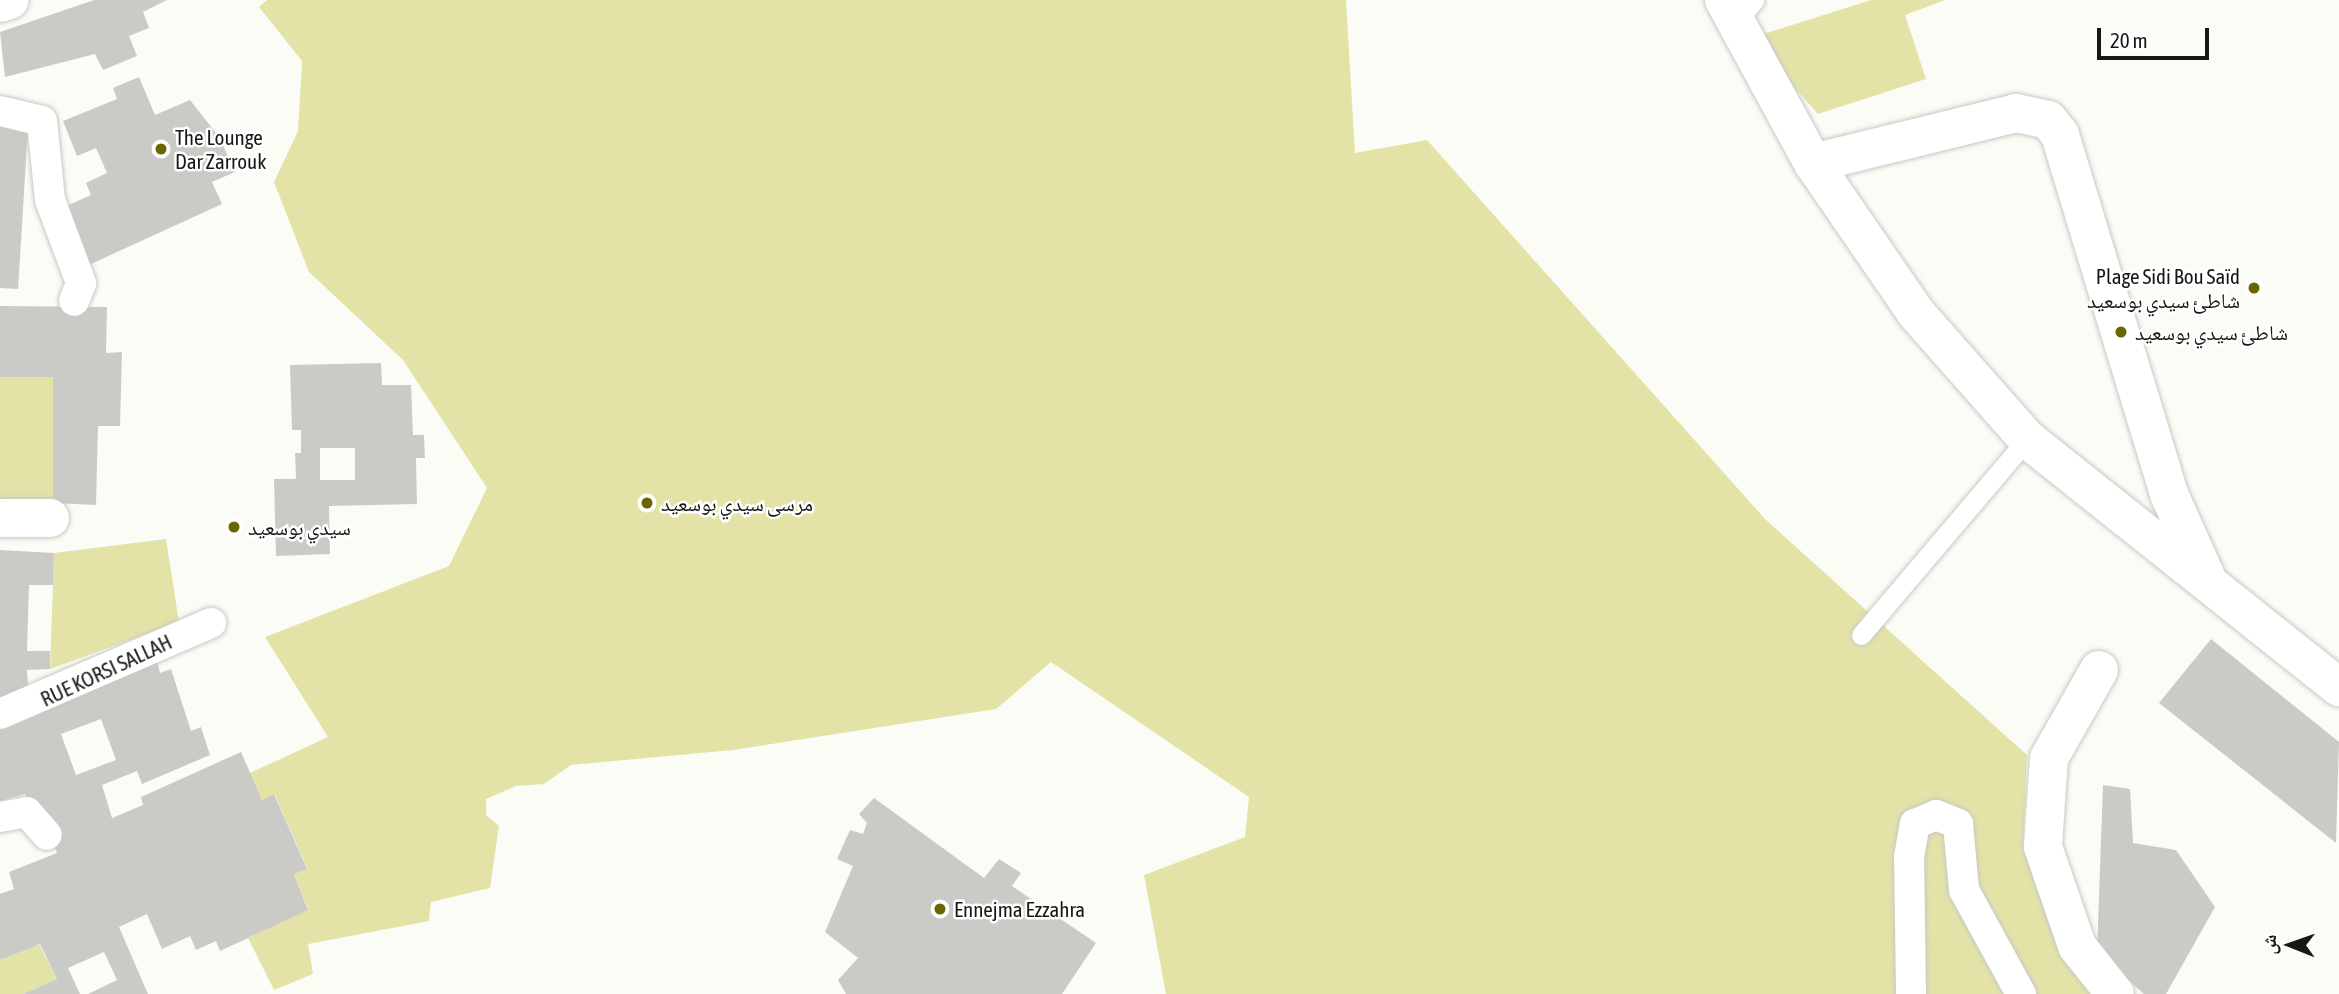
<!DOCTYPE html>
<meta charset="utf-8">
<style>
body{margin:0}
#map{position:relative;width:2339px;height:994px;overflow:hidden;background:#fcfcf7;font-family:"Asap Condensed","Noto Naskh Arabic",sans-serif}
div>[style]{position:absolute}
.green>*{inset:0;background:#e3e3a8}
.building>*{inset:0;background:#cacbc6}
.roads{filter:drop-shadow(0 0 2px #c8c9c4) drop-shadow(0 0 2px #c8c9c4)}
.service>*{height:19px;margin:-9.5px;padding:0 9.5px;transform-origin:9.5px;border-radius:9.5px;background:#fff}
.pedestrian>*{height:30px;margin:-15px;padding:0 15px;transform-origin:15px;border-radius:15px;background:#fff}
.minor>*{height:38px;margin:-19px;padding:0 19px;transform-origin:19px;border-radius:19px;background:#fff}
.dots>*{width:19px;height:19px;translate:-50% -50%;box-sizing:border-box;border:4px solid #fff;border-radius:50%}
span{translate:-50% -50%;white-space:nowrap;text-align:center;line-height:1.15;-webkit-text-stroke:5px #fff;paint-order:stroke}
.poi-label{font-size:21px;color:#171715}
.left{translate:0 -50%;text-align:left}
.right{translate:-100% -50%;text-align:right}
.street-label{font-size:21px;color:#171715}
.north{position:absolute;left:2255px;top:910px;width:70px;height:70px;-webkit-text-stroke:5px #fff;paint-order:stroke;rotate:271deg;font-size:19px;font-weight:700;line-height:28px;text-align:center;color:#171715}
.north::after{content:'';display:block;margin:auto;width:24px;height:32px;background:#171715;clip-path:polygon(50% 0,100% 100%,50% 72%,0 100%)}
.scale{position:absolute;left:2097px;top:28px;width:112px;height:32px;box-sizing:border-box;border:4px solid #171715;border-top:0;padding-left:9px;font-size:21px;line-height:24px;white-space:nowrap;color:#171715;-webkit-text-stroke:5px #fff;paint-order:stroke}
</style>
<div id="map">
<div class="green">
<i style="clip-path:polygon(267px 0,1346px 0,1355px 153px,1427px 140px,1765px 519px,2027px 755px,2023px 849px,2057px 941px,2090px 994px,1166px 994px,1144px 875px,1245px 837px,1249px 797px,1051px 662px,996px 709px,733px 750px,571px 765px,544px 784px,516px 786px,486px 799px,486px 815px,499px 826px,490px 888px,431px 902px,429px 921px,308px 944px,313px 974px,274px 990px,248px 938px,308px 909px,294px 874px,307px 868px,275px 795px,262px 800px,250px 773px,328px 737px,265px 637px,449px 566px,487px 488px,403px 360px,309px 272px,274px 182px,298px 131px,302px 61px,259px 7px)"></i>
<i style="clip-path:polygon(1871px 0,1945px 0,1905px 15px,1926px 79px,1818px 114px,1751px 38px)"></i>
<i style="clip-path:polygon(0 377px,53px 377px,53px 503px,0 503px)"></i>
<i style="clip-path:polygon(166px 539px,179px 622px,50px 669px,54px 553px)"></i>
<i style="clip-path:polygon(39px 944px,57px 979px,23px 994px,0 994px,0 960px)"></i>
</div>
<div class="building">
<i style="clip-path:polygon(94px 0,167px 0,143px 12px,149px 28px,129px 36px,137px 56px,103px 70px,95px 54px,5px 77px,0 32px)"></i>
<i style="clip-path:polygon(139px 77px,155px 115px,190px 100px,220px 138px,235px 172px,212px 182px,222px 204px,80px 269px,62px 208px,91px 195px,86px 183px,107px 173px,96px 148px,77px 156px,63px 121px,117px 99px,113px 88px)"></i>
<i style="clip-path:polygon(0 126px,28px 128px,18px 289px,0 288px)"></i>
<i style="clip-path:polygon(0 306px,107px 307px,106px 353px,122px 352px,120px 426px,98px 426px,96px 505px,53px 503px,53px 377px,0 377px)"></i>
<i style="clip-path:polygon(evenodd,381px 363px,382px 385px,411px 385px,413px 435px,424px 435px,425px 458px,416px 458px,417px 504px,329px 506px,330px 554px,276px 556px,274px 479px,296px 479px,295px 453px,301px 453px,301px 430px,292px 430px,290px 365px,381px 363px,320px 448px,355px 448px,355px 480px,320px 480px,320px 448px)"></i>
<i style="clip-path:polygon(0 550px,54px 553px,53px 585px,29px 585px,27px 651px,50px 651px,50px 669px,27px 670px,29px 699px,0 708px)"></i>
<i style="clip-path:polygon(2211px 639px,2339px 742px,2336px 843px,2159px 703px)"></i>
<i style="clip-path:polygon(evenodd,155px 652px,160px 673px,171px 669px,191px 731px,201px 727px,210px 755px,142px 784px,137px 771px,102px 785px,112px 818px,143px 805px,141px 797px,241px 752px,262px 800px,274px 794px,307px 869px,294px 874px,308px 910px,220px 951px,216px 941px,196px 950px,190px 936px,162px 949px,147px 914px,119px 927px,148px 994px,88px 994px,117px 980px,104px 952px,68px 968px,80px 994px,23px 994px,57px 979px,40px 944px,0 960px,0 894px,14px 889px,9px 872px,57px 853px,40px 808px,31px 810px,25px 794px,0 801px,0 719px,155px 652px,101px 719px,116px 760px,76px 775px,61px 734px,101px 719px)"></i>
<i style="clip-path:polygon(2103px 785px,2130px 789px,2133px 843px,2176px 850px,2215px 907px,2166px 994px,2144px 994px,2097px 952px)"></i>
<i style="clip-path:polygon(874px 798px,984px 878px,999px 859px,1021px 873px,1012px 886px,1096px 943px,1062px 994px,846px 994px,838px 980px,858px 958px,825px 932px,853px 866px,837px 859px,850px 830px,863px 834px,867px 823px,859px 814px)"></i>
</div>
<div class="roads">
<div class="service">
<i style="left:1734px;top:26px;width:33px;rotate:-52deg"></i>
<i style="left:1861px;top:635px;width:257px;rotate:-49.7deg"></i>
</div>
<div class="pedestrian">
<i style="left:0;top:111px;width:43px;rotate:13.4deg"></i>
<i style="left:42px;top:121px;width:79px;rotate:84.2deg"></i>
<i style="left:50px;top:200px;width:89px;rotate:69.5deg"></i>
<i style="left:81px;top:283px;width:19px;rotate:111deg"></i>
<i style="left:0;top:714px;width:230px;rotate:-23.3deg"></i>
<i style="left:0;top:817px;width:27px;rotate:-10deg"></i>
<i style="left:27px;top:812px;width:30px;rotate:49deg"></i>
<i style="left:1911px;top:994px;width:137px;rotate:-90.8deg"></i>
<i style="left:1909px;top:857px;width:34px;rotate:-80deg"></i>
<i style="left:1915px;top:824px;width:23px;rotate:-23deg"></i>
<i style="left:1936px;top:815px;width:24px;rotate:22deg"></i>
<i style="left:1958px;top:824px;width:66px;rotate:84.8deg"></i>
<i style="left:1964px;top:890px;width:119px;rotate:61.3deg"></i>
</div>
<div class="minor">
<i style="left:1724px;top:0;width:186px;rotate:61.4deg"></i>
<i style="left:1813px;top:163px;width:182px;rotate:55.5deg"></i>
<i style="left:1916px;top:313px;width:168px;rotate:48.6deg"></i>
<i style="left:2027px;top:439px;width:399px;rotate:38.5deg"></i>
<i style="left:0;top:3px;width:10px;rotate:-17deg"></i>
<i style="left:1813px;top:163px;width:209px;rotate:-13.8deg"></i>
<i style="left:2016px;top:113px;width:33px;rotate:12deg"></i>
<i style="left:2048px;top:120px;width:19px;rotate:51deg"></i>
<i style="left:2060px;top:135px;width:375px;rotate:73.1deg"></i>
<i style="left:2169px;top:494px;width:95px;rotate:65.9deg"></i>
<i style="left:0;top:518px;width:50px"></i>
<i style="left:2099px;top:670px;width:101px;rotate:119.6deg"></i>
<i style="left:2049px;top:758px;width:89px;rotate:93.9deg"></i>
<i style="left:2043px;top:847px;width:105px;rotate:71deg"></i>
<i style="left:2077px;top:946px;width:61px;rotate:51.6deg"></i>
</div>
</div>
<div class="dots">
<i style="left:161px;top:149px;background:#696600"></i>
<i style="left:2254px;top:288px;background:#696600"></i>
<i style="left:2121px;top:332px;background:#696600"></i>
<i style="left:647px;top:503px;background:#696600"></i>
<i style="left:234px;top:527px;background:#696600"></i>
<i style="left:940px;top:909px;background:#696600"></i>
</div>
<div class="poi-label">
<span class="left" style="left:175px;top:149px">The Lounge<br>Dar Zarrouk</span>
<span class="right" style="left:2240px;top:288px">Plage Sidi Bou Saïd<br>شاطئ سيدي بوسعيد</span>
<span class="left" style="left:2135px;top:332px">شاطئ سيدي بوسعيد</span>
<span class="left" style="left:661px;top:503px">مرسى سيدي بوسعيد</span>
<span class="left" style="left:248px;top:527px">سيدي بوسعيد</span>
<span class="left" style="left:954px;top:909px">Ennejma Ezzahra</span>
</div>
<div class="street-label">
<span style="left:106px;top:670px;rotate:-25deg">RUE KORSI SALLAH</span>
</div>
<div class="north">ش</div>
<div class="scale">20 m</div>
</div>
